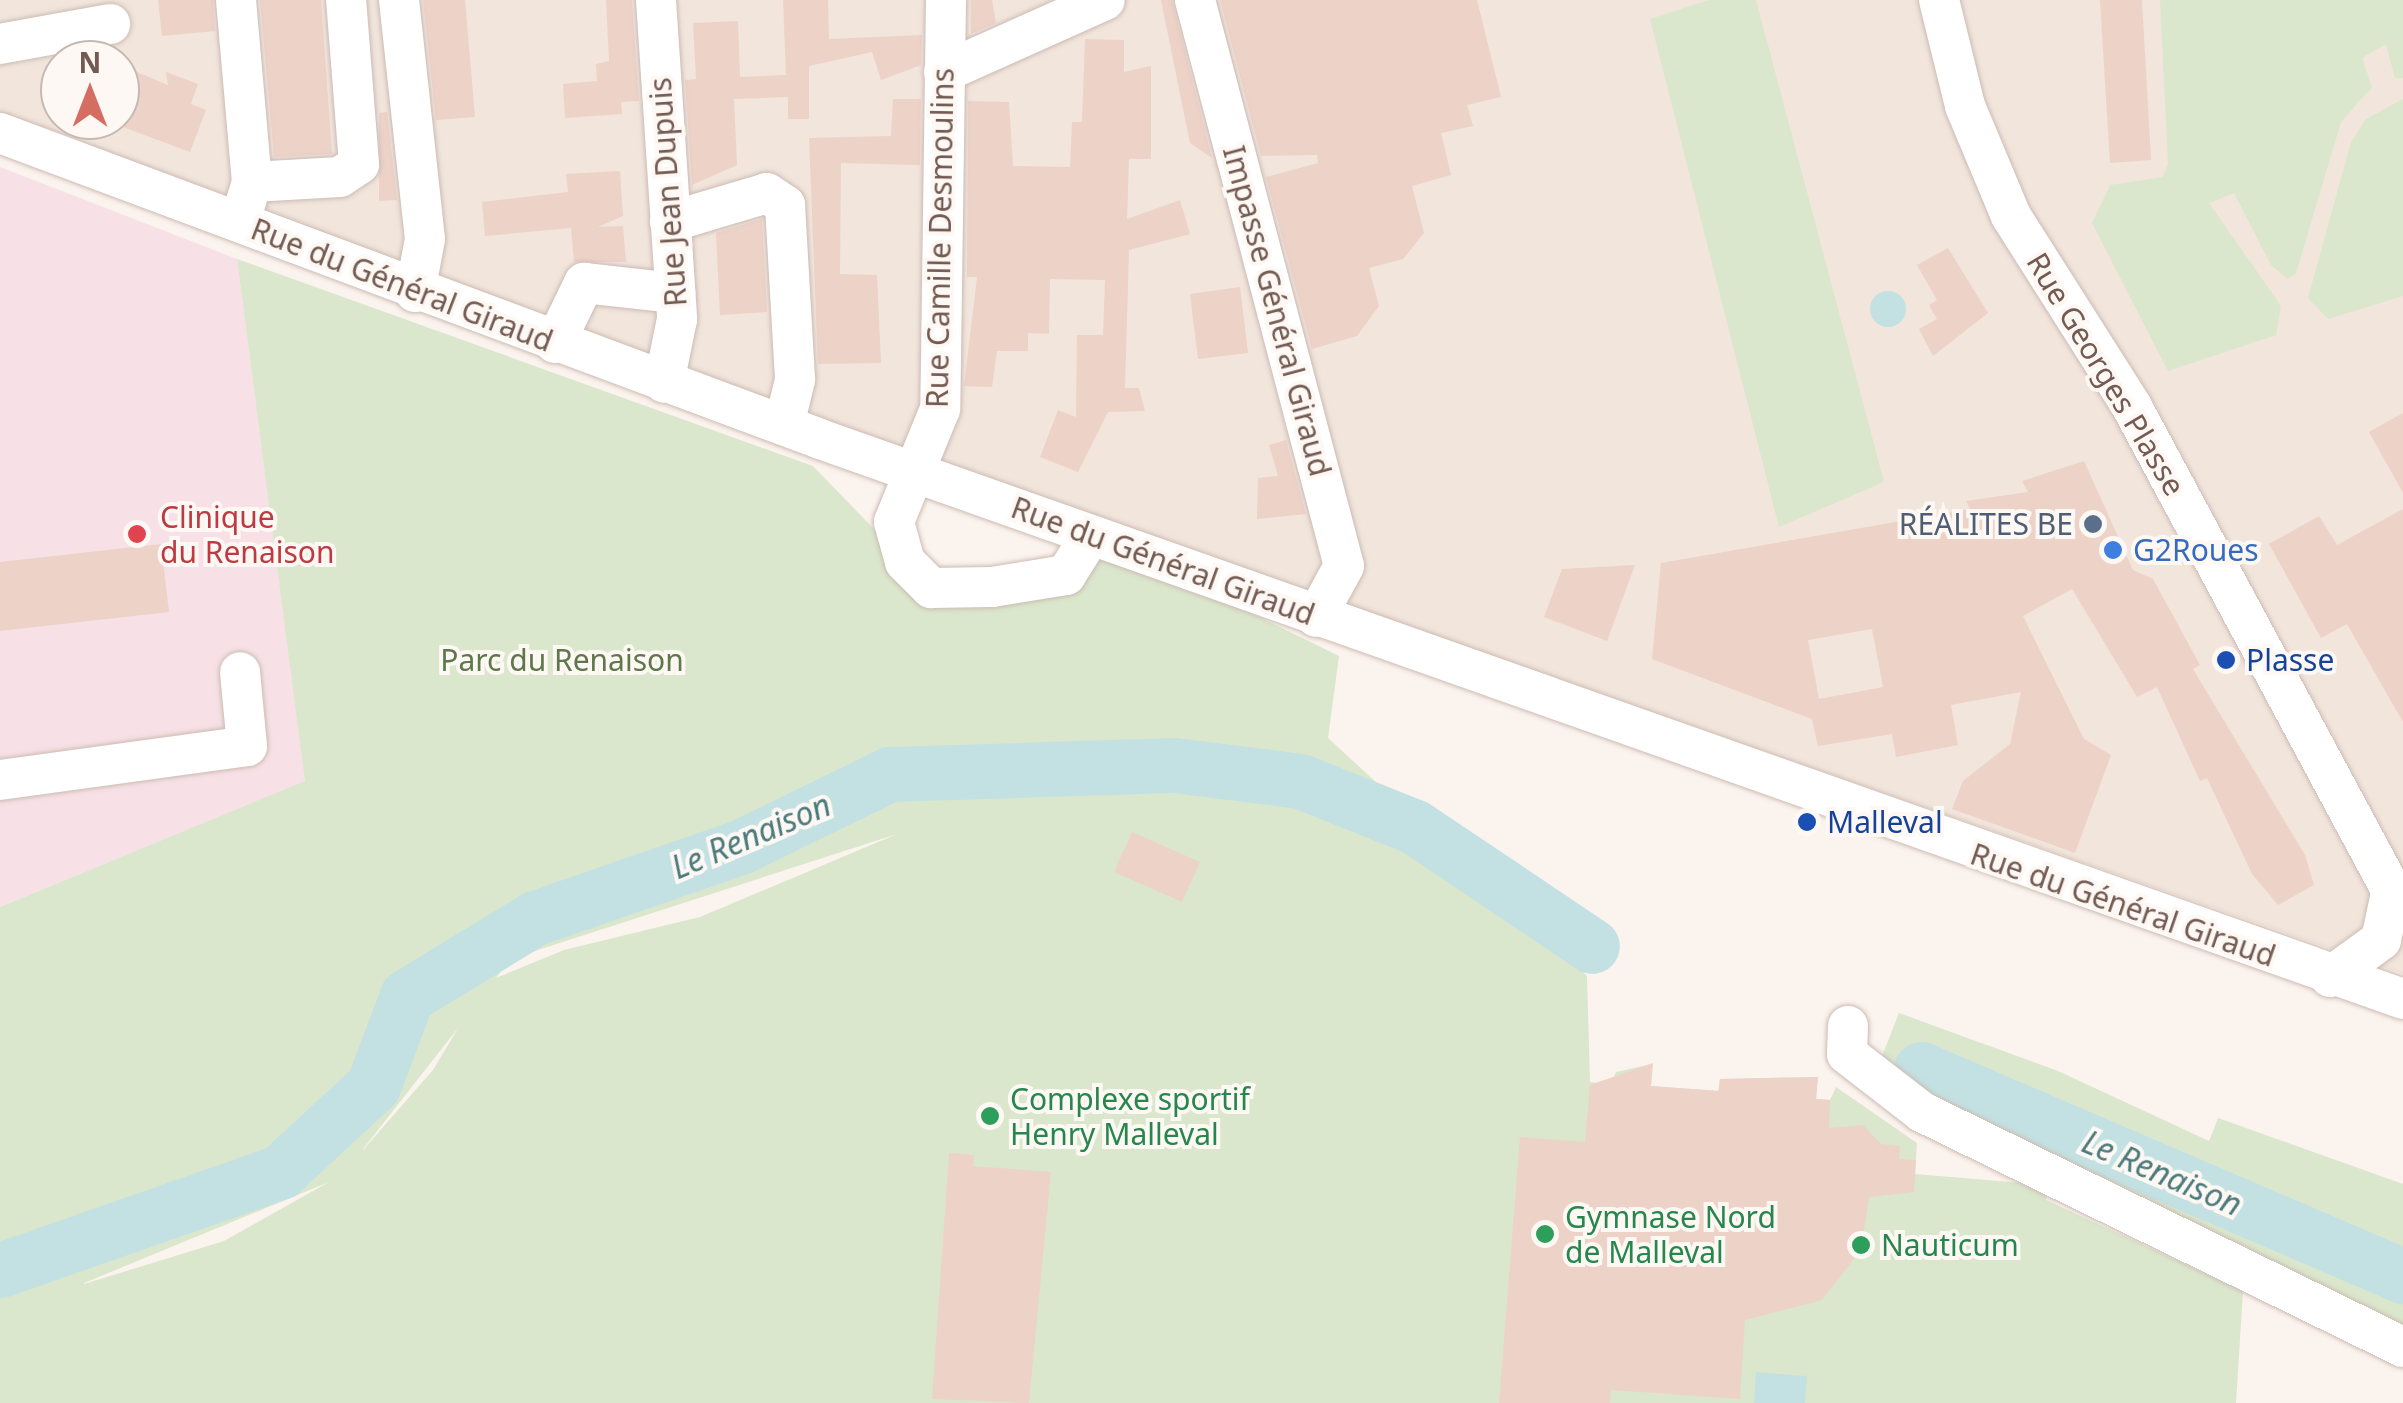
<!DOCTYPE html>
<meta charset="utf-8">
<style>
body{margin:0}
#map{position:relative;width:2403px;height:1403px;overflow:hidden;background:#fbf3ed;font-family:"Noto Sans",sans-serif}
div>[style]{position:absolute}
.residential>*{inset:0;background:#f1e5dc}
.medical>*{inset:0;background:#f7e1e6}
.green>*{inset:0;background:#dae7cc}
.water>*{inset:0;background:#c3e1e2}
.round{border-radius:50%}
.river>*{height:55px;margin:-27.5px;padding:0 27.5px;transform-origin:27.5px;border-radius:27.5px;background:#c3e1e2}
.building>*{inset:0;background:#edd2c8}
.roads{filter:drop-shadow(0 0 2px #ccbbb3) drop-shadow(0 0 2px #ccbbb3)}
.minor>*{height:40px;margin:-20px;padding:0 20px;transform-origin:20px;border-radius:20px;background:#fff}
.dots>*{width:28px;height:28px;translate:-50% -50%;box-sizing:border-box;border:5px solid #fdf8f3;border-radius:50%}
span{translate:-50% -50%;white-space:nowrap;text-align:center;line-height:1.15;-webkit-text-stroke:8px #fdf8f3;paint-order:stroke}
.street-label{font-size:30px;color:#735a52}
.health-label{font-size:30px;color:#be3a42}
.left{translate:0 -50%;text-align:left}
.service-label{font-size:30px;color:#4e5e75}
.right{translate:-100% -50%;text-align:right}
.shop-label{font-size:30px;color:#366cbe}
.park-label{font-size:30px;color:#5e784c}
.transit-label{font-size:30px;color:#164399}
.leisure-label{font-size:30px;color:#27864d}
.water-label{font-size:32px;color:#4b7a7c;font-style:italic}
.north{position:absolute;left:40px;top:40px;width:100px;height:100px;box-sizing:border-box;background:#fdf8f3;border:2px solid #c6b9b3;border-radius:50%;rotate:0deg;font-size:28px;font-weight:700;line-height:40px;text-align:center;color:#735a52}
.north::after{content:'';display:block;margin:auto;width:35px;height:45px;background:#d46e62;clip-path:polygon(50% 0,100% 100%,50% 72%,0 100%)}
</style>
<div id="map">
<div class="residential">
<i style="clip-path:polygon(evenodd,0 0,2403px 0,2403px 974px,0 135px,0 0,60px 60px,120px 60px,120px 120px,60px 120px,60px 60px)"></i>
</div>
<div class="medical">
<i style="clip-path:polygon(0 167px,237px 259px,306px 781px,0 907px)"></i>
</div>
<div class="green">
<i style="clip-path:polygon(1709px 0,1756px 0,1884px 482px,1779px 527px,1650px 19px)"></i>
<i style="clip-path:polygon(2160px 0,2403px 0,2403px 78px,2395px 78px,2386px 44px,2362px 58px,2372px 87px,2341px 122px,2296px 273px,2288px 279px,2271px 265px,2234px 193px,2209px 203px,2281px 306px,2276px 335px,2168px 371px,2092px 223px,2110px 185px,2163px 177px,2168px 164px)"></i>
<i style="clip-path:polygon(2403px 99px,2403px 296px,2328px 319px,2308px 298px,2351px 142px,2366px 119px)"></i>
<i style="clip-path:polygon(evenodd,237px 259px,813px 466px,931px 588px,1064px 579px,1091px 535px,1339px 656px,1328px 738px,1587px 976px,1590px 1082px,1611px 1084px,1616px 1072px,1652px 1064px,1651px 1086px,1718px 1091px,1720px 1079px,1818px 1077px,1816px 1099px,1830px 1100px,1836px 1087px,1917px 1143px,1915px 1174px,2047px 1185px,2046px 1200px,2243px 1291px,2236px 1403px,0 1403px,0 907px,305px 781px,237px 259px,897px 834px,700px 917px,564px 950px,496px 978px,510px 959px,897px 834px,237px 259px,458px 1028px,433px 1070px,363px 1150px,363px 1149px,458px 1028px,237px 259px,329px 1182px,224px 1241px,84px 1284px,84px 1283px,329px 1182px)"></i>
<i style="clip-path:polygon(1899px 1013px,2058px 1071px,2209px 1141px,2218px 1118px,2403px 1184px,2403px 1336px,2006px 1145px,1879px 1064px)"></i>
</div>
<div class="water">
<i class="round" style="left:1870px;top:291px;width:36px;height:36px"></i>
<i style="clip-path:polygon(1756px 1372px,1807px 1376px,1805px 1403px,1754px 1403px)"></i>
</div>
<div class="river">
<i style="left:1921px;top:1069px;width:525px;rotate:23.24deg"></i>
<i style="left:0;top:1270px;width:297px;rotate:-19.3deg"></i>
<i style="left:280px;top:1172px;width:127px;rotate:-42.8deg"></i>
<i style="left:373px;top:1086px;width:96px;rotate:-69.3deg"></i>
<i style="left:407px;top:996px;width:150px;rotate:-31.4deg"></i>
<i style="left:535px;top:918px;width:217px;rotate:-19.1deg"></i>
<i style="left:740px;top:847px;width:167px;rotate:-26deg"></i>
<i style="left:890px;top:774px;width:284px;rotate:-1.8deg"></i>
<i style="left:1174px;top:765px;width:127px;rotate:7.2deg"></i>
<i style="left:1300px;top:781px;width:124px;rotate:21.8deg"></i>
<i style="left:1415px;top:827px;width:213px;rotate:33.9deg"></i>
</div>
<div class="building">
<i style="clip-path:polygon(158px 0,213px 0,215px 31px,162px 36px)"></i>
<i style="clip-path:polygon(260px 0,321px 0,332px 154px,274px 157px)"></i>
<i style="clip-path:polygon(423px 0,465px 0,475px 117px,436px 120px)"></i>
<i style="clip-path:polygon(606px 0,632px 0,639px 101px,621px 102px,622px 114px,565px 118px,563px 84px,597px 81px,596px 64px,609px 61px)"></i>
<i style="clip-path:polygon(783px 0,828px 0,829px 39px,922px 35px,921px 65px,881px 80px,872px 52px,809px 66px,809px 119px,788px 119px,788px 97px,734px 99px,737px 165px,692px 185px,685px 80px,696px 79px,693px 23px,738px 21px,740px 77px,786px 75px)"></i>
<i style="clip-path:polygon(971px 0,992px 0,996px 23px,971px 34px)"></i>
<i style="clip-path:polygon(1161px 0,1172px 0,1212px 158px,1190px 143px)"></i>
<i style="clip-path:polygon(1220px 0,1477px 0,1501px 97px,1467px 105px,1473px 126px,1441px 133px,1451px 175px,1412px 186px,1424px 233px,1403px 259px,1369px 268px,1379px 306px,1357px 336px,1312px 349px,1266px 177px,1318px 163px,1317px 155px,1261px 156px)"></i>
<i style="clip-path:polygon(2100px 0,2142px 0,2151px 160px,2110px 163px)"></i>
<i style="clip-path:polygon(1085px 39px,1124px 40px,1124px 72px,1151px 66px,1151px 159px,1129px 159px,1127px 219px,1180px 200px,1190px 234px,1129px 250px,1125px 388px,1139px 388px,1145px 411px,1108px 412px,1078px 472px,1040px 457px,1058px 410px,1076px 417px,1077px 335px,1103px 335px,1105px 280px,1050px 279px,1049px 334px,1028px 333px,1028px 351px,997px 351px,992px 387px,964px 386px,977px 277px,967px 277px,968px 101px,1009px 102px,1013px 166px,1070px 167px,1072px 122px,1082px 122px)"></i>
<i style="clip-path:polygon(120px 65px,168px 85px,166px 72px,198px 84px,191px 104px,206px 110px,190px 152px,120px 126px)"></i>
<i style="clip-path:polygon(893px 99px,921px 99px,920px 165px,841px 163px,840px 274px,877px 275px,881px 363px,818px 364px,809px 138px,891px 136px)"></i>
<i style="clip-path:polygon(387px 112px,397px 200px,379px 201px,379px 113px)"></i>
<i style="clip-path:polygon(620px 171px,623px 216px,598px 227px,623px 226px,626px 262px,574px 262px,571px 228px,485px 236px,482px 202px,568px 192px,566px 174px)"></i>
<i style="clip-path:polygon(762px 219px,767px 312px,720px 315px,716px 233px)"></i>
<i style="clip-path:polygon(1948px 248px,1988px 313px,1933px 356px,1919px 329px,1937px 319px,1929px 305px,1937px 300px,1917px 265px)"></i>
<i style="clip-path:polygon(1240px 287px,1248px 353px,1198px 359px,1190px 294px)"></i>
<i style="clip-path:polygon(2403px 413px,2403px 493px,2369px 432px)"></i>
<i style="clip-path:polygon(1286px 440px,1306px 514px,1257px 519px,1258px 478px,1278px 476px,1269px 445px)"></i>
<i style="clip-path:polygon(evenodd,2084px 461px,2133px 570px,2153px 579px,2200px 665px,2193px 669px,2305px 855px,2314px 885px,2278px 905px,2252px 874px,2207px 778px,2200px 781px,2157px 687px,2137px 697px,2072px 589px,2023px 616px,2084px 739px,2111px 755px,2075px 853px,1952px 809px,1963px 781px,2010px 744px,2021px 692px,1951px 705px,1958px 745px,1896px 757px,1892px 734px,1818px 746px,1812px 719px,1652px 659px,1661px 563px,1970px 509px,1966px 501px,2028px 492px,2022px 481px,2084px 461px,1872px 629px,1883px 687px,1819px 699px,1808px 640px,1872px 629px)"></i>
<i style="clip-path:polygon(2403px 509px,2403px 722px,2347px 624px,2321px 638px,2269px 544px,2319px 516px,2337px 545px)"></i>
<i style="clip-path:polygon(161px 544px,169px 612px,0 631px,0 562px)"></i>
<i style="clip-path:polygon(1635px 565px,1607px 641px,1544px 617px,1562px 569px)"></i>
<i style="clip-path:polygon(1132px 832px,1200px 862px,1182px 902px,1114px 872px)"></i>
<i style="clip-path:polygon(1653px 1063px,1651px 1086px,1719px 1091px,1720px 1079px,1818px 1077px,1816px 1099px,1830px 1100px,1829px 1128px,1863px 1125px,1881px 1144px,1900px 1146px,1899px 1159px,1916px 1160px,1914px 1192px,1869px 1197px,1861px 1250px,1822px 1300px,1745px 1320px,1740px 1399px,1611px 1390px,1610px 1403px,1499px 1403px,1520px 1137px,1585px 1142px,1590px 1085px)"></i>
<i style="clip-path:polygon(949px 1153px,974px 1155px,973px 1166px,1051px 1172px,1029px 1403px,932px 1399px)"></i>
</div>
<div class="roads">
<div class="minor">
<i style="left:236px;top:0;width:183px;rotate:85deg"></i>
<i style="left:252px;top:182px;width:24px;rotate:107deg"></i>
<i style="left:399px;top:0;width:240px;rotate:83.8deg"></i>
<i style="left:425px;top:239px;width:54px;rotate:100.7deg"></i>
<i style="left:656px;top:0;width:320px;rotate:86.2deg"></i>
<i style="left:677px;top:319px;width:65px;rotate:101.5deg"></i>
<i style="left:946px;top:0;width:409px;rotate:90.8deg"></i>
<i style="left:940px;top:409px;width:122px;rotate:112.2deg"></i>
<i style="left:894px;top:522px;width:41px;rotate:74.6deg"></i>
<i style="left:905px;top:562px;width:37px;rotate:45deg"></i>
<i style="left:931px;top:588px;width:61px;rotate:-0.9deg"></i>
<i style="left:992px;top:587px;width:75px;rotate:-9.2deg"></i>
<i style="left:1066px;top:575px;width:47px;rotate:-58deg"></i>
<i style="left:1195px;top:0;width:585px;rotate:75.25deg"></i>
<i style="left:1344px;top:566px;width:58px;rotate:118.8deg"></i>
<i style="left:1939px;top:0;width:109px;rotate:76.2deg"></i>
<i style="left:1965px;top:106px;width:119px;rotate:67.3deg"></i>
<i style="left:2011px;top:216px;width:226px;rotate:57.6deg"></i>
<i style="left:2132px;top:407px;width:573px;rotate:61.78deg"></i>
<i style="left:0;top:44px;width:112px;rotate:-10.3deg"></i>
<i style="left:944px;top:72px;width:176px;rotate:-24.1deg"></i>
<i style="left:0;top:133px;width:875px;rotate:20.46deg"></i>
<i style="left:820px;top:439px;width:1679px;rotate:19.48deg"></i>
<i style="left:252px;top:182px;width:88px;rotate:-3.3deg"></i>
<i style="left:340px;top:177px;width:23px;rotate:-34deg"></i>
<i style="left:359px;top:164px;width:165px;rotate:-94.5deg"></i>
<i style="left:670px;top:222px;width:101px;rotate:-16.6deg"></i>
<i style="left:767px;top:193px;width:22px;rotate:34deg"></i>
<i style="left:785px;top:205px;width:175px;rotate:86.7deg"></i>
<i style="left:795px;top:380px;width:46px;rotate:103.7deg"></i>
<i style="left:555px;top:343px;width:67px;rotate:-64.2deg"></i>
<i style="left:584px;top:283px;width:92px;rotate:6.3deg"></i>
<i style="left:0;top:780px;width:249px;rotate:-7.8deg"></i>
<i style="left:247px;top:746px;width:74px;rotate:-95.4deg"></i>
<i style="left:2330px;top:977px;width:63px;rotate:-36deg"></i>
<i style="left:2381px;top:940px;width:48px;rotate:-78deg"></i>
<i style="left:1848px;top:1026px;width:28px;rotate:92deg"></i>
<i style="left:1847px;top:1054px;width:95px;rotate:37.7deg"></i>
<i style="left:1922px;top:1112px;width:535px;rotate:26.04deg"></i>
</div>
</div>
<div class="dots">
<i style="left:2093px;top:524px;background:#5c6f8a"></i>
<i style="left:137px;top:534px;background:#e0444e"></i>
<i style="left:2113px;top:550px;background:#3f7fe0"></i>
<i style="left:2226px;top:660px;background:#1a4fb4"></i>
<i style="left:1807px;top:822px;background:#1a4fb4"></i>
<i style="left:990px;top:1116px;background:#2e9e5b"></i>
<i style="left:1545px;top:1234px;background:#2e9e5b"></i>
<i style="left:1861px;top:1245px;background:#2e9e5b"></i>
</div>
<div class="street-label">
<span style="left:668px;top:192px;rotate:-94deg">Rue Jean Dupuis</span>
<span style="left:940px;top:238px;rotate:-89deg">Rue Camille Desmoulins</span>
<span style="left:402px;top:285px;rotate:21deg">Rue du Général Giraud</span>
<span style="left:1277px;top:311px;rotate:75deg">Impasse Général Giraud</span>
<span style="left:2106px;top:374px;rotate:59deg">Rue Georges Plasse</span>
<span style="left:1163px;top:561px;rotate:20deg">Rue du Général Giraud</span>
<span style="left:2123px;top:905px;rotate:19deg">Rue du Général Giraud</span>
</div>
<div class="health-label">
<span class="left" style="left:160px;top:534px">Clinique<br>du Renaison</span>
</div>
<div class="service-label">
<span class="right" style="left:2073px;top:524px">RÉALITES BE</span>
</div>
<div class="shop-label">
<span class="left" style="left:2133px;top:550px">G2Roues</span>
</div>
<div class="park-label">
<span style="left:562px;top:660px">Parc du Renaison</span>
</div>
<div class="transit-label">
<span class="left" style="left:2246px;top:660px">Plasse</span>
<span class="left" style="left:1827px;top:822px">Malleval</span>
</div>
<div class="leisure-label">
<span class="left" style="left:1010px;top:1116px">Complexe sportif<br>Henry Malleval</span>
<span class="left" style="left:1565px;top:1234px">Gymnase Nord<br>de Malleval</span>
<span class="left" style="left:1881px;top:1245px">Nauticum</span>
</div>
<div class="water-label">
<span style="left:751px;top:836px;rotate:-23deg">Le Renaison</span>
<span style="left:2162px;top:1173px;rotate:23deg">Le Renaison</span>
</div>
<div class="north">N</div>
</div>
